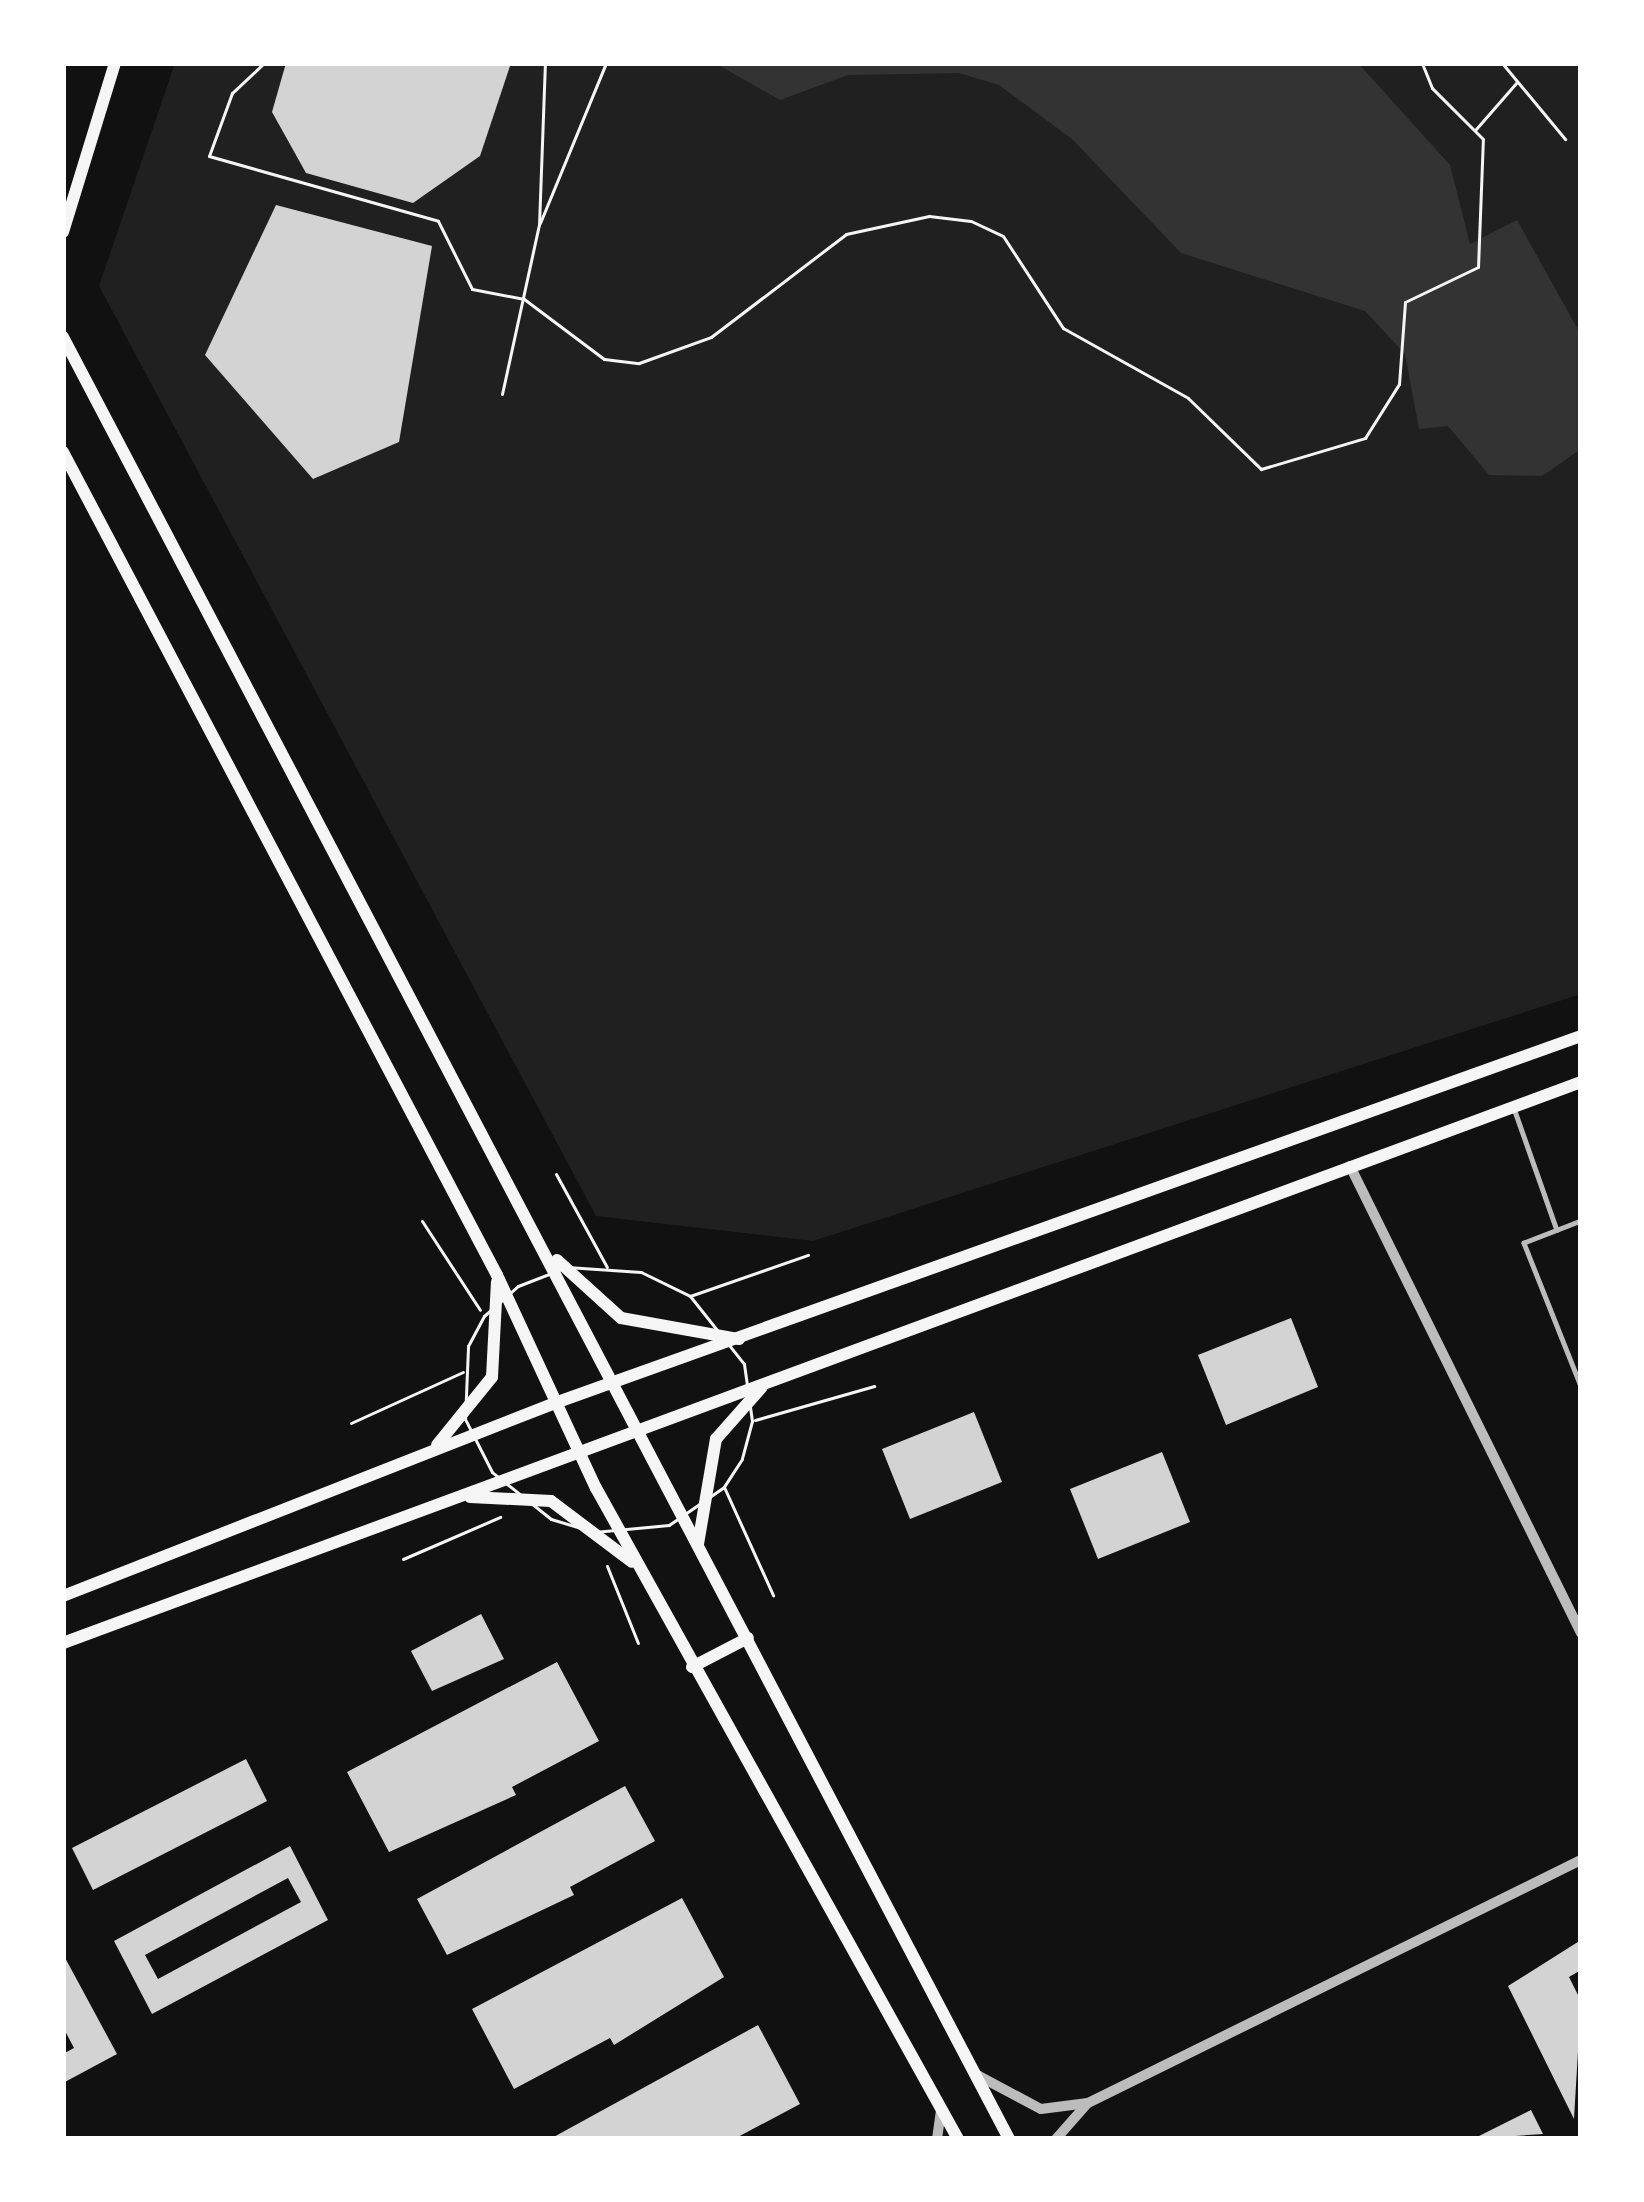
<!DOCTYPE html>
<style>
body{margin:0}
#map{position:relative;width:1644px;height:2202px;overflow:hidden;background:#111;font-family:"Public Sans",sans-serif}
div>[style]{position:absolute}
.green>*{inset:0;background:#202020}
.water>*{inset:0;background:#333}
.building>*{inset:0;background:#d3d3d3}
.path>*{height:3px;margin:-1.5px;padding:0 1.5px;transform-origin:1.5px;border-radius:1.5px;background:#f5f5f5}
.service>*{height:4.5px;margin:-2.25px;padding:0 2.25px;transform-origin:2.25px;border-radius:2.25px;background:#bcbcbc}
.tertiary>*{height:10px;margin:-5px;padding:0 5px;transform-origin:5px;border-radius:5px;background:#bcbcbc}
.secondary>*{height:12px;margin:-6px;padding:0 6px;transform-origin:6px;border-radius:6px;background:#f5f5f5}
span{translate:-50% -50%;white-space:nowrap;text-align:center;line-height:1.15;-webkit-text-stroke:12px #fff;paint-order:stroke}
.frame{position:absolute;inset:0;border:66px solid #fff;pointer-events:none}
</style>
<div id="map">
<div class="green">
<i style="clip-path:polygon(175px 63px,1581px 63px,1581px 994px,813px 1241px,596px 1216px,99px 286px)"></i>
</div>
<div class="water">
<i style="clip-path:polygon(715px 63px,1358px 63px,1450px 165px,1470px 244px,1517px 220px,1581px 335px,1581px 449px,1542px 476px,1489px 475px,1448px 426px,1419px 429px,1405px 354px,1365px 311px,1181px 253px,1072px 139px,999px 85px,959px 73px,848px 75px,780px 100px)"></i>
</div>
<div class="building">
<i style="clip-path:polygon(286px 63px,511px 63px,480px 156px,413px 203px,306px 173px,272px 112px)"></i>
<i style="clip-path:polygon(276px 205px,432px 246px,399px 442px,313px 479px,205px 355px)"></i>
<i style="clip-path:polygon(1291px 1318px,1318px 1387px,1226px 1425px,1198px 1355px)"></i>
<i style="clip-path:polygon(974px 1412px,1002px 1482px,910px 1519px,882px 1449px)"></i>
<i style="clip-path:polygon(1162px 1452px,1190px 1522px,1098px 1559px,1070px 1489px)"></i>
<i style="clip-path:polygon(481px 1614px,504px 1659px,432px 1691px,411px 1651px)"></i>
<i style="clip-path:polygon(557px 1662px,599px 1741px,512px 1787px,516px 1795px,389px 1852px,347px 1772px)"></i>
<i style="clip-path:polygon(246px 1759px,267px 1801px,93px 1890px,72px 1848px)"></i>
<i style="clip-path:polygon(625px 1786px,655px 1841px,570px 1887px,574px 1895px,447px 1955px,417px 1899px)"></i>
<i style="clip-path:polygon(evenodd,290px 1846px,328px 1920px,152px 2014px,114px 1941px,290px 1846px,288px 1878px,301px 1902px,158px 1979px,145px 1955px,288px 1878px)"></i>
<i style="clip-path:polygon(682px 1898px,724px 1977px,614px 2045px,610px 2038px,514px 2089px,472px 2009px)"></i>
<i style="clip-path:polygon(1581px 1940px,1581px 1970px,1569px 1977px,1581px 2001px,1574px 2119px,1508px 1986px)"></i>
<i style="clip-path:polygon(63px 1954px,117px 2054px,63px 2083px,63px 2054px,74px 2048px,63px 2027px)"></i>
<i style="clip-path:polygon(758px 2025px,800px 2104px,734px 2139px,550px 2139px)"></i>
<i style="clip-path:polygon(1531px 2110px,1543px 2134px,1473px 2139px)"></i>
</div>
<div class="path">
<i style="left:264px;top:63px;width:44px;rotate:136.8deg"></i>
<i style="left:232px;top:93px;width:67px;rotate:110.1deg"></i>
<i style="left:209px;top:156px;width:238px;rotate:15.8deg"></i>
<i style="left:438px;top:221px;width:76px;rotate:63.4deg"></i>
<i style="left:472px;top:289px;width:53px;rotate:10.9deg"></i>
<i style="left:524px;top:299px;width:100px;rotate:36.9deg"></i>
<i style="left:604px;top:359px;width:35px;rotate:7deg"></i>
<i style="left:639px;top:363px;width:77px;rotate:-19.9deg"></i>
<i style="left:711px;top:337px;width:170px;rotate:-37.3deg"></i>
<i style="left:846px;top:234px;width:85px;rotate:-12.2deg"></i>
<i style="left:929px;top:216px;width:42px;rotate:6.8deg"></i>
<i style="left:971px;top:221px;width:35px;rotate:25deg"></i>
<i style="left:1003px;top:236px;width:110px;rotate:56.9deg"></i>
<i style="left:1063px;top:328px;width:143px;rotate:29.2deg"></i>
<i style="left:1188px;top:398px;width:102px;rotate:44.2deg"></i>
<i style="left:1261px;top:469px;width:109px;rotate:-16.6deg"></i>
<i style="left:1365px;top:438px;width:64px;rotate:-57.8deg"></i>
<i style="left:1399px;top:384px;width:82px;rotate:-85.8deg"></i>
<i style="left:1405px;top:302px;width:81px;rotate:-25.6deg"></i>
<i style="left:1478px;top:267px;width:128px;rotate:-87.8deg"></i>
<i style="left:1483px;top:139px;width:72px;rotate:-135deg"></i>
<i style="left:1432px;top:88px;width:27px;rotate:-112deg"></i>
<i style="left:1502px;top:63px;width:99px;rotate:50.3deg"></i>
<i style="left:1476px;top:129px;width:62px;rotate:-48.9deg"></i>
<i style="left:540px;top:223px;width:173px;rotate:-67.6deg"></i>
<i style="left:502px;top:394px;width:173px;rotate:-77.7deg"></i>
<i style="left:539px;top:225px;width:162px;rotate:-87.9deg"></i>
<i style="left:556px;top:1174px;width:106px;rotate:61.3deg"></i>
<i style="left:422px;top:1221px;width:106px;rotate:56.9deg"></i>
<i style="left:567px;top:1267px;width:74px;rotate:3.9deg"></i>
<i style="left:641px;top:1272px;width:55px;rotate:26.1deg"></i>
<i style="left:690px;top:1296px;width:87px;rotate:51.5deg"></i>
<i style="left:744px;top:1364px;width:58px;rotate:82deg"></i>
<i style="left:752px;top:1421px;width:39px;rotate:105deg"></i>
<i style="left:742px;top:1459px;width:33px;rotate:123deg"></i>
<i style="left:724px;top:1487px;width:67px;rotate:145.4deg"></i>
<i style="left:669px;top:1525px;width:75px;rotate:174.7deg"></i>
<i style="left:594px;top:1532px;width:45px;rotate:-163.2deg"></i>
<i style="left:551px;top:1519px;width:75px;rotate:-141.5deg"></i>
<i style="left:492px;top:1472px;width:59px;rotate:-117deg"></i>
<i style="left:465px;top:1419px;width:73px;rotate:-87.6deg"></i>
<i style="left:468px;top:1346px;width:34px;rotate:-62deg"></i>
<i style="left:484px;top:1316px;width:45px;rotate:-41.4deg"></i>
<i style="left:518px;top:1286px;width:53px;rotate:-21.2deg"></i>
<i style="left:690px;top:1296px;width:125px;rotate:-19.2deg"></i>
<i style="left:755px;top:1420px;width:124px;rotate:-15.9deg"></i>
<i style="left:351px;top:1423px;width:123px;rotate:-24.5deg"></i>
<i style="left:724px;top:1487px;width:119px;rotate:65.6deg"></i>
<i style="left:403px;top:1559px;width:106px;rotate:-23.4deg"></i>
<i style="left:607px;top:1566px;width:83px;rotate:68.1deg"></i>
</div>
<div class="service">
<i style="left:1515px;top:1111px;width:126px;rotate:70.6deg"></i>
<i style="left:1581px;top:1221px;width:61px;rotate:158.9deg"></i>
<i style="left:1524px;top:1243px;width:154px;rotate:68.3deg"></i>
</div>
<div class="tertiary">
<i style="left:1350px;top:1166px;width:521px;rotate:63.68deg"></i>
<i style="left:977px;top:2075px;width:72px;rotate:28deg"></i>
<i style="left:1041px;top:2109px;width:47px;rotate:-7.3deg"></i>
<i style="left:1088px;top:2103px;width:550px;rotate:-26.24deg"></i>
<i style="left:937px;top:2139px;width:29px;rotate:-82deg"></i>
<i style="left:1056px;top:2139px;width:45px;rotate:-48.6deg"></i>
</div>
<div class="secondary">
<i style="left:63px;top:232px;width:177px;rotate:-72.9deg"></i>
<i style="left:63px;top:337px;width:2035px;rotate:62.3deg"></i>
<i style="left:63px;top:452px;width:930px;rotate:62.2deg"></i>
<i style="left:497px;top:1275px;width:235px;rotate:65.1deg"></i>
<i style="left:596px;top:1488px;width:745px;rotate:60.92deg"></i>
<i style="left:557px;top:1260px;width:86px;rotate:42.2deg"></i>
<i style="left:621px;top:1318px;width:120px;rotate:10.1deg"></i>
<i style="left:437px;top:1445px;width:87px;rotate:-51deg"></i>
<i style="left:492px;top:1377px;width:95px;rotate:-87deg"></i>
<i style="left:470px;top:1497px;width:81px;rotate:2.8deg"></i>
<i style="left:551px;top:1501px;width:101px;rotate:37deg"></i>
<i style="left:698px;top:1544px;width:107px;rotate:-80.3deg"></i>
<i style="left:716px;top:1439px;width:69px;rotate:-48.5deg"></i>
<i style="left:63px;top:1596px;width:529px;rotate:-21.42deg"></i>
<i style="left:555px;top:1403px;width:1090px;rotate:-19.68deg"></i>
<i style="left:63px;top:1643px;width:1618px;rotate:-20.28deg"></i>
<i style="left:692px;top:1667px;width:63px;rotate:-27.4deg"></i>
</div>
<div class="frame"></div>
</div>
